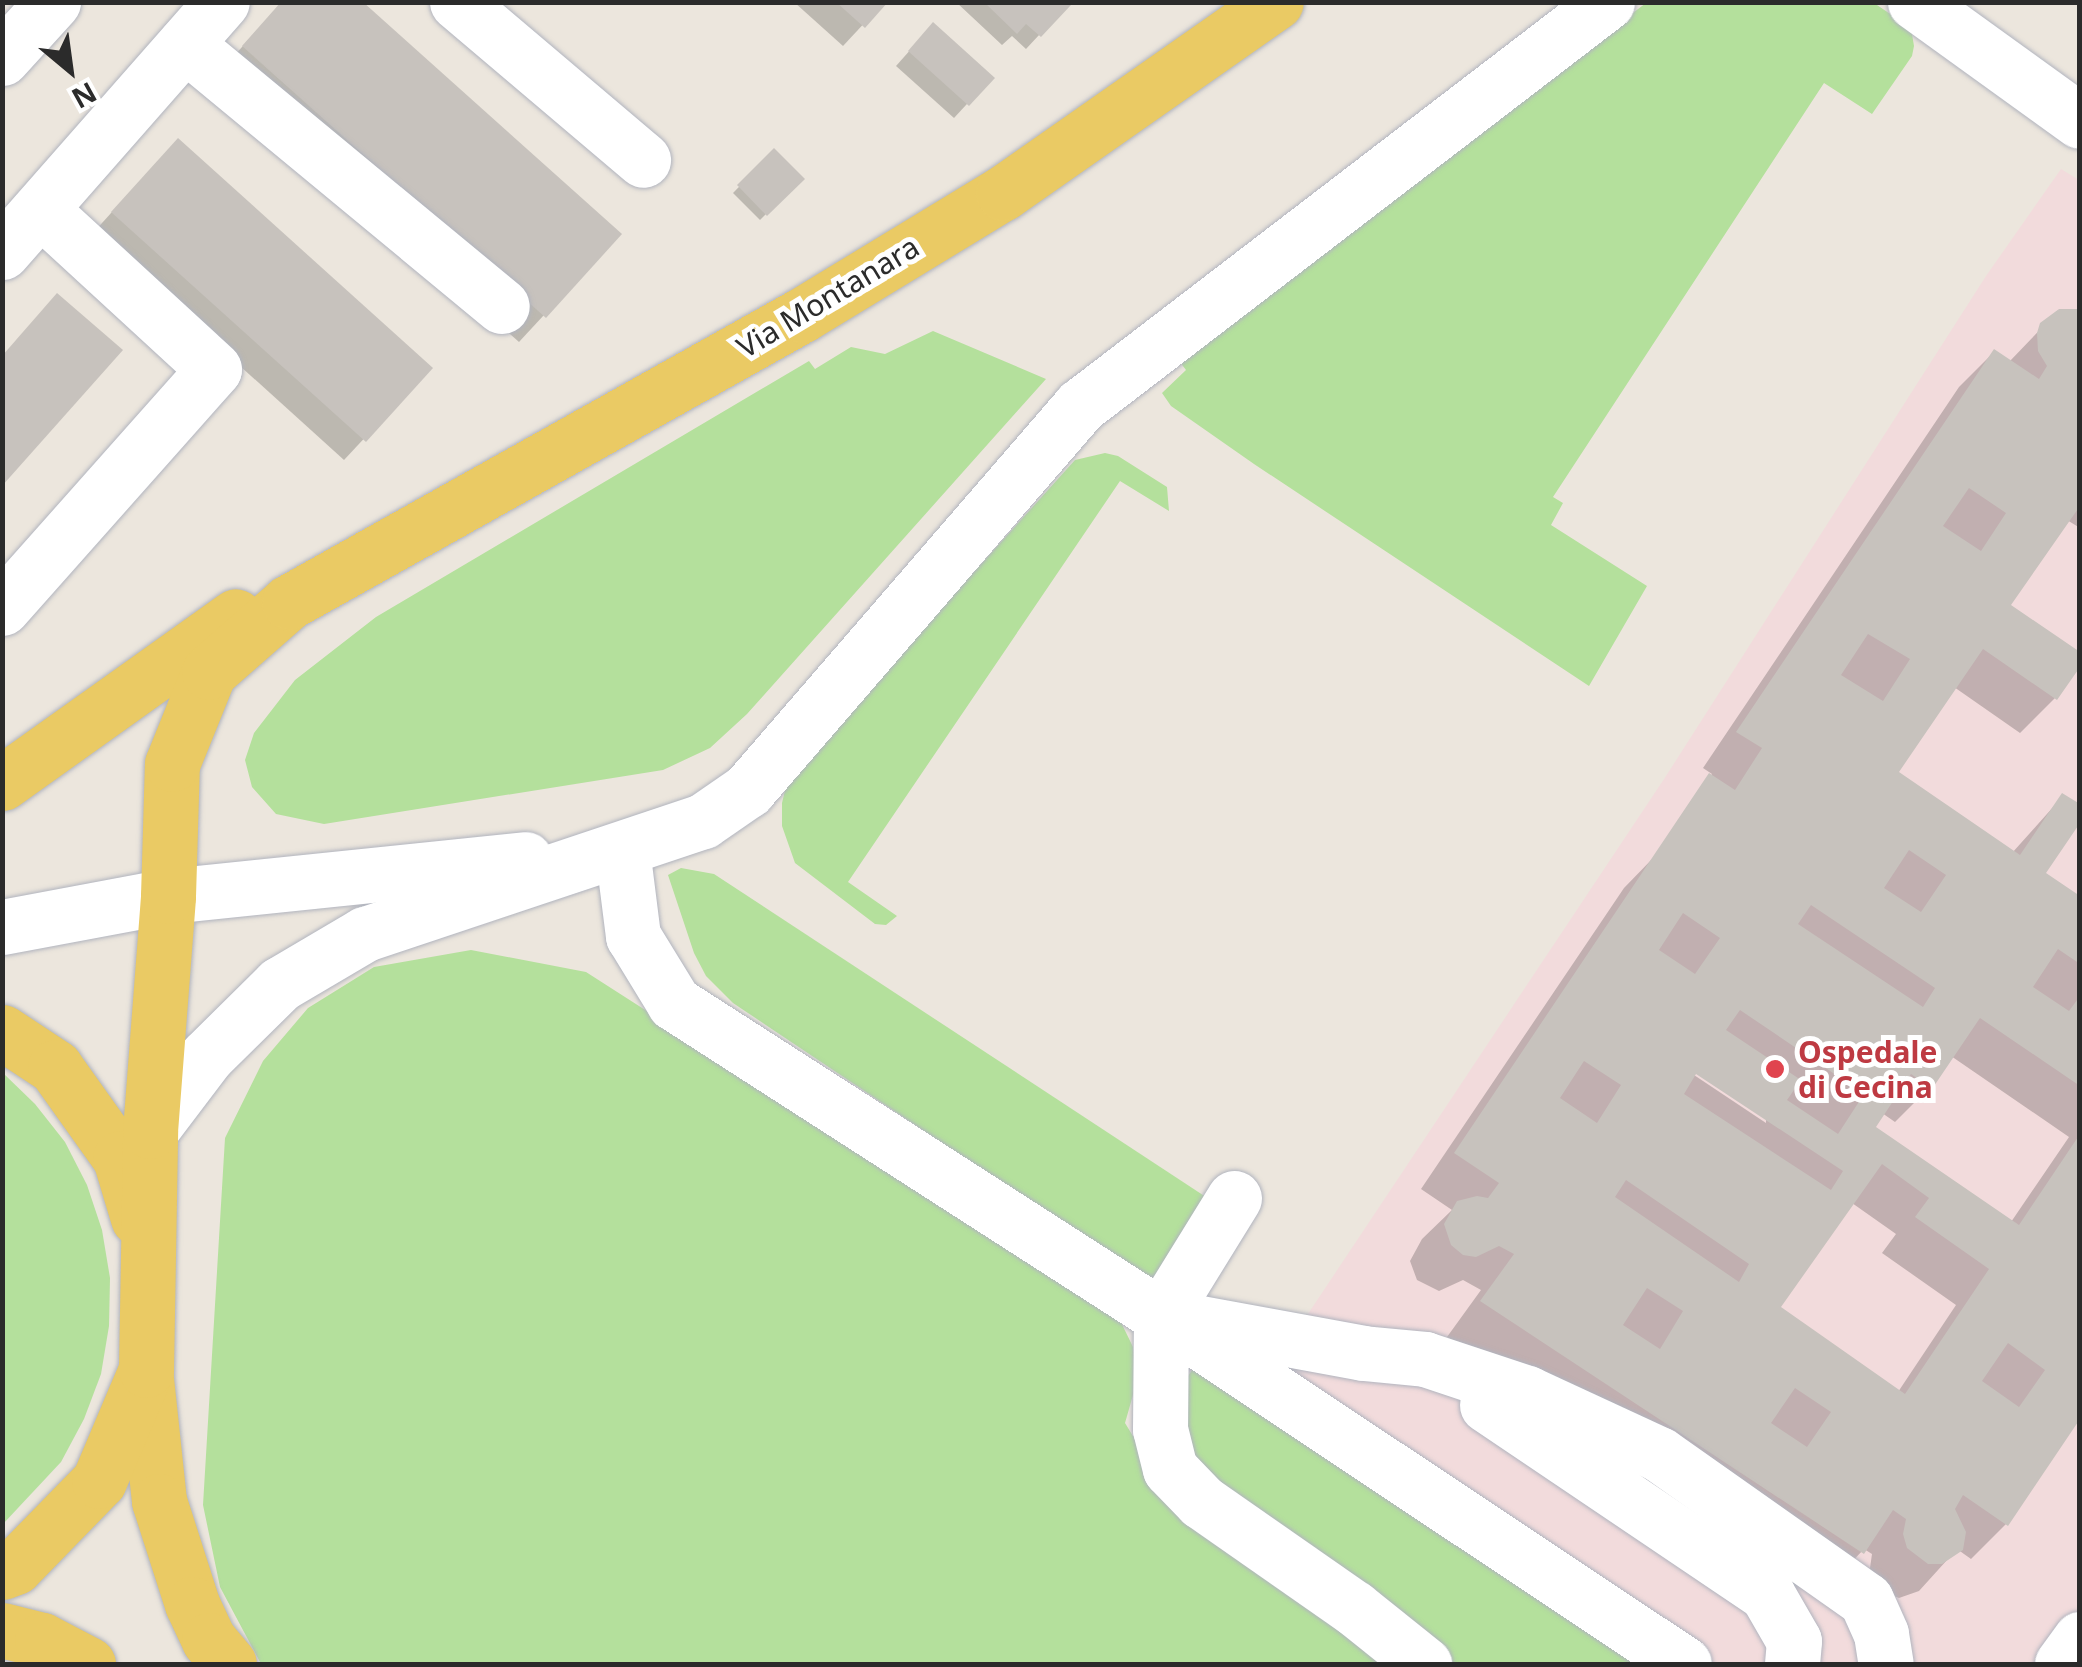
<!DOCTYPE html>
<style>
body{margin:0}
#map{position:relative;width:2082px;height:1667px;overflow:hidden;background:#ece6dd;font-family:"Noto Sans",sans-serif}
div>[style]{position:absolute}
.medical>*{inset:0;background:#f2dbdc}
.green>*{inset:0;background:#b4e09c}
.shadow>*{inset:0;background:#0003}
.building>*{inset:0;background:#c7c2bd}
.roads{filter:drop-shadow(0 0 2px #b1b4be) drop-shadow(0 0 2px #b1b4be)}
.minor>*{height:55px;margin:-27.5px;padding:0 27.5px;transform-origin:27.5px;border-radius:27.5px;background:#fff}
.major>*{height:55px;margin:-27.5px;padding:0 27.5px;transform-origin:27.5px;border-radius:27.5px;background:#eaca64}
.dots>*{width:28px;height:28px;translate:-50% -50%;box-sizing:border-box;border:5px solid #fff;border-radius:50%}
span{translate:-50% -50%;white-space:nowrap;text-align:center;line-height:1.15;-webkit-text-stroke:10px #fff;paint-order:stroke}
.street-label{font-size:30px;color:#2b2b2b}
.health-label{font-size:30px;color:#be3a42;font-weight:700}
.left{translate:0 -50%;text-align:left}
.frame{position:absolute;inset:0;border:5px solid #2b2b2b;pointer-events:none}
.north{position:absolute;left:20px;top:20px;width:100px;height:100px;-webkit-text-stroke:8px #fff;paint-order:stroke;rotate:151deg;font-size:28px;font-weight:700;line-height:40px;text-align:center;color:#2b2b2b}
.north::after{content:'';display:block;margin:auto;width:35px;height:45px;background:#2b2b2b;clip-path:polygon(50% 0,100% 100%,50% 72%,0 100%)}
</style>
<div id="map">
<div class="medical">
<i style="clip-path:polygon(2061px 169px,2079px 180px,2079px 1609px,2042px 1664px,1716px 1664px,1276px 1362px,1666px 776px,1986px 276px)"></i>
</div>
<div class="green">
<i style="clip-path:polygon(1646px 3px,1874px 3px,1911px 28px,1914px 46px,1912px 56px,1872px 114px,1824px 83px,1553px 497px,1563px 503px,1551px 525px,1647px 586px,1589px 686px,1254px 464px,1171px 406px,1162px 393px,1186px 370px,1177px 358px)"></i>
<i style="clip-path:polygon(933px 331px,1046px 379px,747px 714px,710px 748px,663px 770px,324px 824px,276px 814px,252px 787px,245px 760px,254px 733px,295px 680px,376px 617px,809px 361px,815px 369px,851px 347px,885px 354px)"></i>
<i style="clip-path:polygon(1105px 453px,1118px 456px,1167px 487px,1169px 511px,1120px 481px,848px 882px,897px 916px,886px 925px,875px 924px,795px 863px,782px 826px,782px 803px,788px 778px,1075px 460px)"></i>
<i style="clip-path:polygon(681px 868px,714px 874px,1212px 1201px,1156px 1286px,733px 1003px,706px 976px,694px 953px,668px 875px)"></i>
<i style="clip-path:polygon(471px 950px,586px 972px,1116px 1312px,1133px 1347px,1137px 1381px,1125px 1423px,1169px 1495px,1397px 1664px,261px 1664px,220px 1587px,203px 1505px,225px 1138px,263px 1061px,308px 1008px,374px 967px)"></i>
<i style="clip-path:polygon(3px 1073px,35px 1104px,65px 1142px,87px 1185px,102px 1230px,110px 1278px,109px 1326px,101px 1374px,84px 1419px,61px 1462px,3px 1524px)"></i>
<i style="clip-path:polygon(1194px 1367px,1648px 1664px,1440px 1664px,1202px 1477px,1183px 1431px,1188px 1376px)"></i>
</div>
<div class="shadow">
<i style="clip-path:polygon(282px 2px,619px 234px,519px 342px,218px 74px)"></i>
<i style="clip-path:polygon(794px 2px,884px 2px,843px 46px)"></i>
<i style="clip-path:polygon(956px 2px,1064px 2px,1067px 5px,1026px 49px,1012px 36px,1002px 45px)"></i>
<i style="clip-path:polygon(920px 39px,991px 78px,954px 118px,896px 66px)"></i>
<i style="clip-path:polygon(774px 151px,801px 179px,760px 220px,733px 193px)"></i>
<i style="clip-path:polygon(158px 161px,430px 368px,344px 460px,93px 233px)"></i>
<i style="clip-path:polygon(evenodd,2080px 313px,2080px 528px,2067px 520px,2008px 606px,2055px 698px,2020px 733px,1954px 687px,1896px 772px,2012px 853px,2063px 796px,2042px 873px,2080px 899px,2080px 1415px,2006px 1524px,1971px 1559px,1957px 1549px,1919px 1591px,1899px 1598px,1877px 1589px,1869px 1575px,1872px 1554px,1864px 1549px,1827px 1588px,1447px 1337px,1481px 1290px,1463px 1280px,1439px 1291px,1417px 1280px,1410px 1261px,1422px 1239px,1452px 1210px,1421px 1189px,1624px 888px,1657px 854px,1712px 774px,1703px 768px,1959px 387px,1994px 352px,2009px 362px,2055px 314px,2080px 313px,1951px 1056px,2069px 1137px,2011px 1222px,1872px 1127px,1882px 1113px,1895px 1122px,1930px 1087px,1951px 1056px,2080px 313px,1687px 1065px,1766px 1117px,1766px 1123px,1685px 1069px,1687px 1065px,2080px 313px,1852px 1203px,1896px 1234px,1882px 1253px,1956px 1305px,1898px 1392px,1778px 1308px,1852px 1203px)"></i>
</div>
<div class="building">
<i style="clip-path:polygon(281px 2px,363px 2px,622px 234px,546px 318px,242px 46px)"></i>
<i style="clip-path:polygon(836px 2px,888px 2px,865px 28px)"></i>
<i style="clip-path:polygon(984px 2px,1068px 2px,1071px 5px,1041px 37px,1026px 24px,1017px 34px)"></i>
<i style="clip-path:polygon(933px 22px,995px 78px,969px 106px,908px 51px)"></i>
<i style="clip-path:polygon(178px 138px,433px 368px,366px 442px,111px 212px)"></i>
<i style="clip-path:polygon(774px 148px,805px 179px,767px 216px,737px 185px)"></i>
<i style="clip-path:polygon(57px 293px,123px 350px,2px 486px,2px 356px)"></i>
<i style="clip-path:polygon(evenodd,2059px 309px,2080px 309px,2080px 506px,2011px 605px,2080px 652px,2080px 667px,2057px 700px,1983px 649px,1899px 772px,2020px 855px,2062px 793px,2080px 804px,2080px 823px,2046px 873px,2080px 896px,2080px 964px,2058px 949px,2033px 987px,2069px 1011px,2080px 996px,2080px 1086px,1980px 1018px,1932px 1089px,1911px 1074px,1876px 1127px,2019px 1225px,2080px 1134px,2080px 1419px,2008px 1526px,1963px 1495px,1955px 1509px,1966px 1532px,1963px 1550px,1942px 1564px,1928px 1564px,1907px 1548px,1903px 1534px,1906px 1519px,1893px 1510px,1864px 1554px,1480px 1301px,1514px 1254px,1499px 1246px,1476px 1257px,1463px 1255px,1451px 1245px,1444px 1224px,1457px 1201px,1477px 1196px,1488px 1198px,1499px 1183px,1454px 1153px,1709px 773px,1735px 790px,1762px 748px,1736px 732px,1851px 561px,1994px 349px,2039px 379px,2047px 366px,2038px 351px,2037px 333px,2040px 323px,2059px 309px,1969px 488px,2006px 513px,1981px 551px,1943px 526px,1969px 488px,2059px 309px,1868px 634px,1910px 659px,1883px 701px,1841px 675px,1868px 634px,2059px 309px,1909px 850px,1946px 875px,1921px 912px,1884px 888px,1909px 850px,2059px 309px,1811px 905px,1935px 988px,1923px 1007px,1798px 924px,1811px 905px,2059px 309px,1683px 913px,1720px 938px,1695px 974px,1659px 950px,1683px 913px,2059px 309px,1740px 1010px,1864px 1094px,1838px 1134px,1787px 1100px,1801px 1080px,1726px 1030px,1740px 1010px,2059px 309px,1584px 1061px,1621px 1085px,1597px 1123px,1560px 1098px,1584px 1061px,2059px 309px,1696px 1074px,1843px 1171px,1831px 1190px,1684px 1094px,1696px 1074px,2059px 309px,1882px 1164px,1929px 1198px,1915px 1217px,1989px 1269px,1905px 1394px,1781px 1307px,1882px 1164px,2059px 309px,1626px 1180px,1749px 1264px,1739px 1282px,1615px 1197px,1626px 1180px,2059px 309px,1647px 1288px,1683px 1311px,1660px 1349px,1623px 1325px,1647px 1288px,2059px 309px,2008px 1343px,2045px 1370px,2019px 1407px,1982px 1381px,2008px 1343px,2059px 309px,1795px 1388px,1831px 1412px,1807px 1447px,1771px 1423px,1795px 1388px)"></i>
</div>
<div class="roads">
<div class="minor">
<i style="left:457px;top:2px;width:244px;rotate:40.3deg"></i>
<i style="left:1915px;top:2px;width:203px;rotate:35.8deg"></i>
<i style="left:185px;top:44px;width:411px;rotate:39.6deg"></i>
<i style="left:2px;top:58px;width:76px;rotate:-47.7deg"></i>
<i style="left:2px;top:252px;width:333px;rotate:-48.7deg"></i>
<i style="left:2px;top:608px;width:319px;rotate:-48.4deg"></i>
<i style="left:214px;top:369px;width:236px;rotate:-137.4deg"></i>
<i style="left:622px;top:849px;width:88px;rotate:82.8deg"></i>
<i style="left:633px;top:936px;width:79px;rotate:58.5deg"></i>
<i style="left:674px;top:1003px;width:579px;rotate:32.73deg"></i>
<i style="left:1161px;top:1316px;width:628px;rotate:33.64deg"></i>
<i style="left:2px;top:927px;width:169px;rotate:-10.6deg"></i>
<i style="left:168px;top:896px;width:359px;rotate:-5.9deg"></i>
<i style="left:150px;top:1131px;width:94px;rotate:-52.8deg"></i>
<i style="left:207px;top:1056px;width:103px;rotate:-44.6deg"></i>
<i style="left:280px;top:984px;width:99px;rotate:-30.5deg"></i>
<i style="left:365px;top:934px;width:356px;rotate:-18.5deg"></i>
<i style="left:703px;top:821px;width:55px;rotate:-34.6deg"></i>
<i style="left:748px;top:790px;width:508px;rotate:-49.15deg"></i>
<i style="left:1080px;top:406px;width:664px;rotate:-37.47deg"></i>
<i style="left:1234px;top:1198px;width:139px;rotate:121.7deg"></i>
<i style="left:1161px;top:1316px;width:113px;rotate:90.5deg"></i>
<i style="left:1160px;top:1429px;width:41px;rotate:76deg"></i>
<i style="left:1170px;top:1469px;width:46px;rotate:45.9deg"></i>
<i style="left:1202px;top:1502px;width:185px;rotate:34.9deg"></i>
<i style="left:1354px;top:1608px;width:90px;rotate:38.7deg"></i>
<i style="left:1184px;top:1320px;width:182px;rotate:10.4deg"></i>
<i style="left:1363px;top:1353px;width:62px;rotate:5.5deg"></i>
<i style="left:1425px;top:1359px;width:108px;rotate:18.4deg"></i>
<i style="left:1527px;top:1393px;width:145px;rotate:24.8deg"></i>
<i style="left:1659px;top:1454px;width:253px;rotate:35.2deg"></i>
<i style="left:1866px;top:1600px;width:37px;rotate:66deg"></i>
<i style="left:1881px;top:1634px;width:30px;rotate:81deg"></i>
<i style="left:1487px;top:1405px;width:338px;rotate:34deg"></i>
<i style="left:1767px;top:1594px;width:54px;rotate:60.1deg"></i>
<i style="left:1794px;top:1641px;width:23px;rotate:95deg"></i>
<i style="left:2062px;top:1664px;width:31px;rotate:-54deg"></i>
</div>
<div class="major">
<i style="left:2px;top:783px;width:287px;rotate:-35.5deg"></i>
<i style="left:2px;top:1032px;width:64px;rotate:33.4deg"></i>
<i style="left:55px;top:1067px;width:112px;rotate:54.5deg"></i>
<i style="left:120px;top:1158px;width:63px;rotate:73.3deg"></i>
<i style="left:146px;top:1379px;width:123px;rotate:83.9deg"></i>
<i style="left:159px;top:1501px;width:108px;rotate:72.2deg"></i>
<i style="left:192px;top:1604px;width:40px;rotate:65deg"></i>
<i style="left:209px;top:1640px;width:31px;rotate:50deg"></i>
<i style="left:2px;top:1572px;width:14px;rotate:-21deg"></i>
<i style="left:15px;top:1567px;width:120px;rotate:-45.7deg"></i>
<i style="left:99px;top:1481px;width:121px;rotate:-67.1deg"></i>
<i style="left:146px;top:1370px;width:239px;rotate:-89deg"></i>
<i style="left:150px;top:1131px;width:236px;rotate:-85.6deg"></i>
<i style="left:168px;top:896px;width:132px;rotate:-88.3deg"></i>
<i style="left:172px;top:764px;width:99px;rotate:-68.1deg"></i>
<i style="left:209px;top:672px;width:106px;rotate:-41.2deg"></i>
<i style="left:289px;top:602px;width:588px;rotate:-29.23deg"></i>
<i style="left:802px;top:315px;width:235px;rotate:-31.3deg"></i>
<i style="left:1003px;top:193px;width:333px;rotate:-35deg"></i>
<i style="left:2px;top:1630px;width:41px;rotate:14deg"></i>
<i style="left:42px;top:1640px;width:52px;rotate:27.6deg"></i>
</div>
</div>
<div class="dots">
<i style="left:1775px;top:1069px;background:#e0444e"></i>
</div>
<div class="street-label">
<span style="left:828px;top:297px;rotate:-31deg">Via Montanara</span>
</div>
<div class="health-label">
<span class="left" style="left:1798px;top:1069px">Ospedale<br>di Cecina</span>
</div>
<div class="frame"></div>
<div class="north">N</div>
</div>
